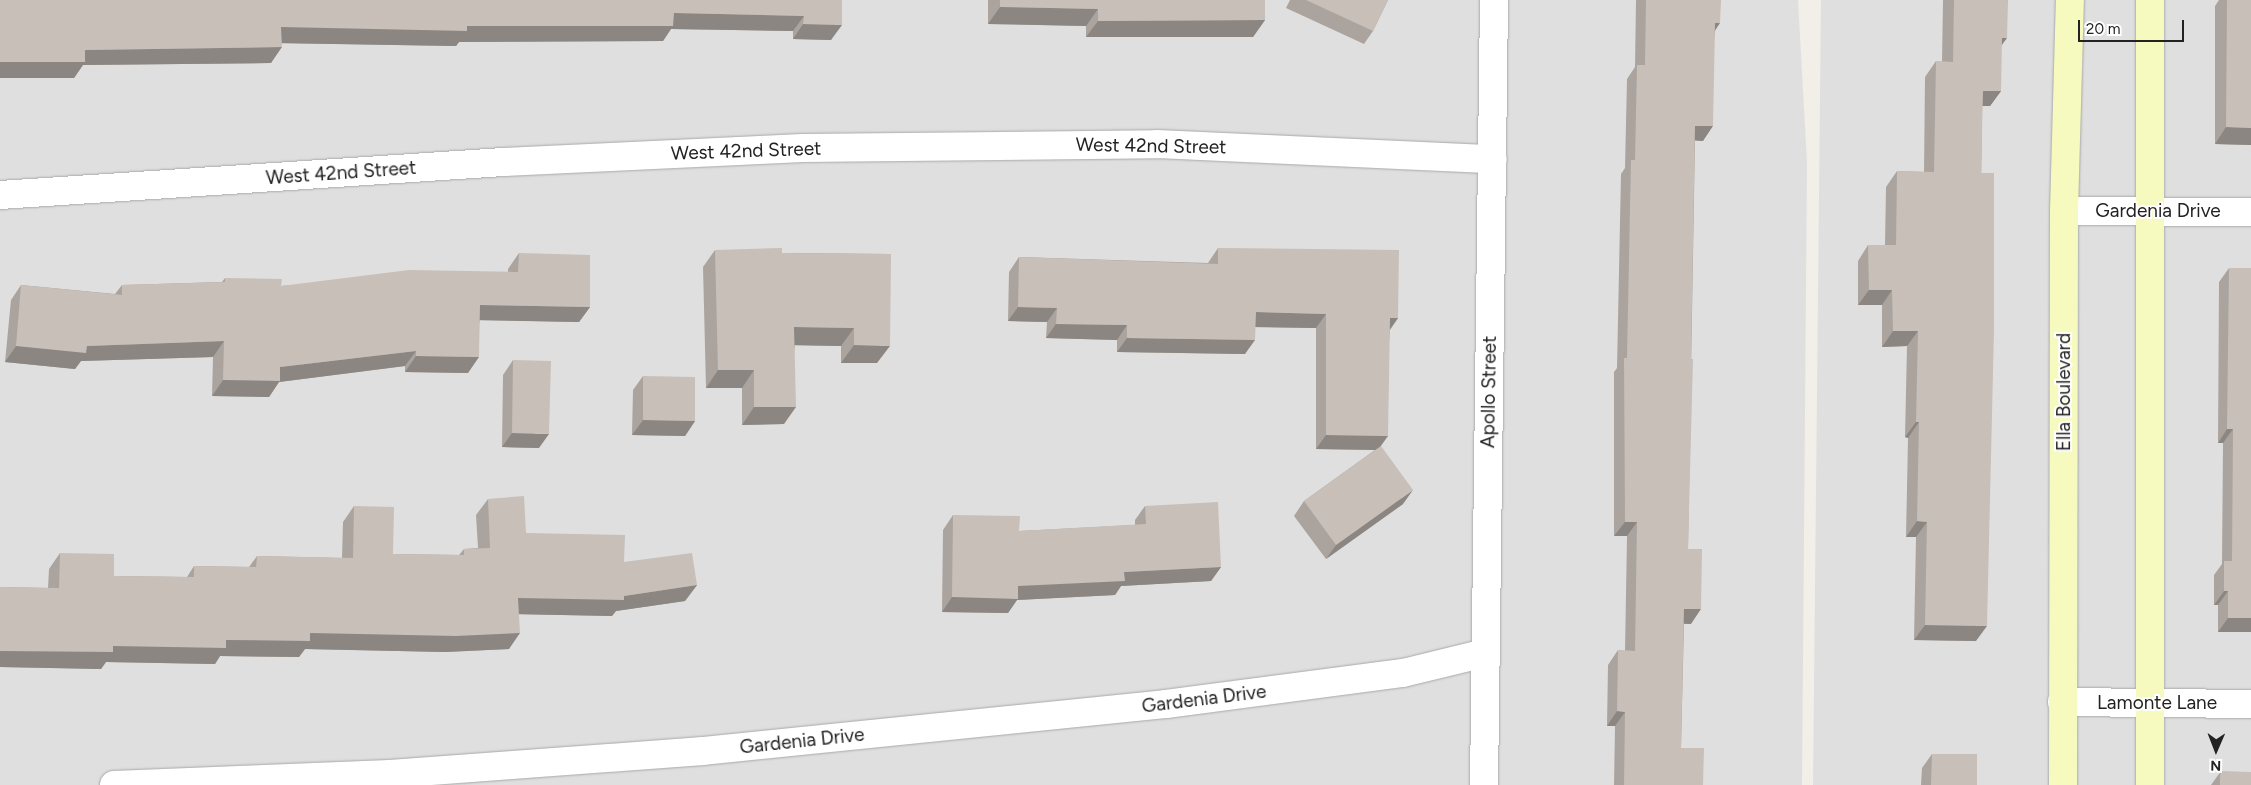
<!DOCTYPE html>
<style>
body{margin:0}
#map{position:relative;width:2251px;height:785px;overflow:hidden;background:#f2efe9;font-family:Figtree,sans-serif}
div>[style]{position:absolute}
.residential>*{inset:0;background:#e0dfdf}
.roads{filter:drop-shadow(0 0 1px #a9a9a9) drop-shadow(0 0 1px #a9a9a9)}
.minor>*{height:28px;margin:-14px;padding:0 14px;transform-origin:14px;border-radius:14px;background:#fff}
.secondary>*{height:28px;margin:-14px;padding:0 14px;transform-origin:14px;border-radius:14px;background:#f7fabf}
.wall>*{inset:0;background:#aba49e}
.shaded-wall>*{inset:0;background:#8b8681}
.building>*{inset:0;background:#c7bfb8}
span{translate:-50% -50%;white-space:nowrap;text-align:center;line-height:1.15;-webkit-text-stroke:4px #fff;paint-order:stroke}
.street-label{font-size:19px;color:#222}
.north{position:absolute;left:2191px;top:725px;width:50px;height:50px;-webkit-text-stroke:4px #fff;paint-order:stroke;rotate:181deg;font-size:14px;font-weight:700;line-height:20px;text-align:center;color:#222}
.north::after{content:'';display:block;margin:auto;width:18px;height:22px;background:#222;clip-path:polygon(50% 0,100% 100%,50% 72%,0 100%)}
.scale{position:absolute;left:2078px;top:20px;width:106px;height:22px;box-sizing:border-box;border:2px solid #222;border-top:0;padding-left:6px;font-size:15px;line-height:18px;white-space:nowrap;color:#222;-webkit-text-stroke:4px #fff;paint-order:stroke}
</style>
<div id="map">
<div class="residential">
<i style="clip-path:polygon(0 0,1798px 0,1807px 163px,1802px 785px,0 785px)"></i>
<i style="clip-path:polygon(1821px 0,2251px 0,2251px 785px,1813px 785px)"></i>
</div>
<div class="roads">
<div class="minor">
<i style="left:0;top:195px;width:505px;rotate:-3.75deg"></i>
<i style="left:504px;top:162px;width:299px;rotate:-2.7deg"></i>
<i style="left:803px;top:148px;width:354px;rotate:-0.6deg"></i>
<i style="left:1157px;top:144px;width:336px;rotate:2.6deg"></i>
<i style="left:2064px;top:211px;width:187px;rotate:0.3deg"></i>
<i style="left:2062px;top:702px;width:189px;rotate:0.6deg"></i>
<i style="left:114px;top:785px;width:276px;rotate:-2.3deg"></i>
<i style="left:390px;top:774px;width:314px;rotate:-4.2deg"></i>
<i style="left:703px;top:751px;width:465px;rotate:-5.8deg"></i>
<i style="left:1166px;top:704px;width:239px;rotate:-7.5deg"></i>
<i style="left:1403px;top:673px;width:84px;rotate:-13.7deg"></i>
<i style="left:1484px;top:785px;width:785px;rotate:-89.27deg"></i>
</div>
<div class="secondary">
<i style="left:2063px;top:785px;width:574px;rotate:-89.9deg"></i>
<i style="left:2064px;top:211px;width:211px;rotate:-88.4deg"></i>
<i style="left:2150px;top:785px;width:785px;rotate:-90deg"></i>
</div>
</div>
<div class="wall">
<i style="clip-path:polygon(0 0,842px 0,831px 40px,793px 39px,793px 31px,671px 29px,663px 41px,459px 42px,456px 46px,282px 43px,271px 63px,83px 65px,74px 78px,0 78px)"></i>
<i style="clip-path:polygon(988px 0,1265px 0,1265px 20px,1253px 37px,1086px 37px,1086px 26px,988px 24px)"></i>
<i style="clip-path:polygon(1290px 0,1388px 0,1373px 31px,1364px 44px,1286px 8px)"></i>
<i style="clip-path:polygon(1636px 0,1721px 0,1715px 32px,1703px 141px,1695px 140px,1688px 549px,1691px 624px,1684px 624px,1681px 748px,1703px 785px,1614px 785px,1615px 726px,1607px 726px,1608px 665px,1618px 650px,1625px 651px,1627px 536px,1614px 536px,1614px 372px,1617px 368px,1621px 174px,1625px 168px,1627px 79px,1635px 67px)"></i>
<i style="clip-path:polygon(1943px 0,2008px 0,2001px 46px,2001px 91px,1990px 106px,1982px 106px,1976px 641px,1914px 640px,1916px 537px,1906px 537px,1908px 438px,1905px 437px,1907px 346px,1882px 347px,1882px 305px,1858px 305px,1858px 261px,1868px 245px,1885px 245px,1886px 187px,1897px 171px,1924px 172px,1925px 77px,1936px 61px,1942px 62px)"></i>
<i style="clip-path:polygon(2219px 0,2251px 0,2251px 145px,2215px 144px,2215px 6px)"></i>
<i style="clip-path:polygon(1218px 248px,1398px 318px,1390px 330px,1380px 447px,1403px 504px,1326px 559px,1294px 516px,1304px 501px,1375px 450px,1316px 449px,1316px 328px,1255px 327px,1245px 354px,1117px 352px,1117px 340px,1046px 338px,1047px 322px,1008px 321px,1009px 272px,1019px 257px,1208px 263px)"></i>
<i style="clip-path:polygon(715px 250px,782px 253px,891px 254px,877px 363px,841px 363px,841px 346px,795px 345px,784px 424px,742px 425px,742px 388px,706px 388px,703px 267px)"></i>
<i style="clip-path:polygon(519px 253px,590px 307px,579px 322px,480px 320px,468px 373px,405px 372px,405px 366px,279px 382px,269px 397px,212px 396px,213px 357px,81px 361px,75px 369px,5px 362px,11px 300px,21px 285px,115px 294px,122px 285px,222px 282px,225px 278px,281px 286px,508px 272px,508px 269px)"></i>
<i style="clip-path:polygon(2229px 268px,2251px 268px,2251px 632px,2218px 632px,2218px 605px,2214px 605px,2214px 575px,2222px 564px,2223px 443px,2218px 443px,2219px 282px)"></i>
<i style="clip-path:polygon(513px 360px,539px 448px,502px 447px,503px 375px)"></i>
<i style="clip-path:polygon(643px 376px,695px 421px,685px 436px,632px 435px,633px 390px)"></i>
<i style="clip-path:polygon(488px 499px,526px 533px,624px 562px,697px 585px,685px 601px,616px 611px,612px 616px,519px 614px,509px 649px,445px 652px,305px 649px,299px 657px,220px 656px,215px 664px,106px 662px,101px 669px,0 667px,0 587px,48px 588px,49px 569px,60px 553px,114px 576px,187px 577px,194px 566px,249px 567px,257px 556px,342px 558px,343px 522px,354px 506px,393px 554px,459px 555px,464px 549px,478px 548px,476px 515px)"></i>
<i style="clip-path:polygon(1145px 506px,1221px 567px,1211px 581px,1121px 586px,1115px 595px,1017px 600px,1008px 613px,942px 612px,943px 530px,953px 515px,1019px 531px,1135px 525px,1135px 520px)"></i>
<i style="clip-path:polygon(1932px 754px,1977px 785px,1921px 785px,1922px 768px)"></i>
<i style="clip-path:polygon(2221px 771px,2220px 785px,2211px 785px)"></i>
</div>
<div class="shaded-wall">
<i style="clip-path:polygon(1000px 7px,1098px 9px,1086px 26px,988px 24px)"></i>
<i style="clip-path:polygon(674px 13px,804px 16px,793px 31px,671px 29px,663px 41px,459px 42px,456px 46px,271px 43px,281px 27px,467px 26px)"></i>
<i style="clip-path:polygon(1265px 20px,1253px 37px,1086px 37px,1098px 21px)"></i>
<i style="clip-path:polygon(1715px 23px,1720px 23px,1710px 38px)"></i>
<i style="clip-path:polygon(803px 24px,842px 25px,831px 40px,793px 39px)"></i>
<i style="clip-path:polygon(2002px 38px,2007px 38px,1996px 53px)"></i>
<i style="clip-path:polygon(282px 47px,271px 63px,83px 65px,74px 78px,0 78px,0 62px,85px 50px)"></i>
<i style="clip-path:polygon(1983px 91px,2001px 91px,1990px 106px,1972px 106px)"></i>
<i style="clip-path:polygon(1695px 126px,1713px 126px,1703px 141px,1685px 140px)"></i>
<i style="clip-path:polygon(2226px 127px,2251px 128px,2251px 145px,2215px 144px)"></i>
<i style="clip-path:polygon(1869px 290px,1892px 290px,1882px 305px,1858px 305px)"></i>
<i style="clip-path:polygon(480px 305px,590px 307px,579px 322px,469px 320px)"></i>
<i style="clip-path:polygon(1018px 307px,1057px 308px,1047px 322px,1008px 321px)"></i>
<i style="clip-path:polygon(1256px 312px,1326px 314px,1316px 328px,1246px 327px)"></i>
<i style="clip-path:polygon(1390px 318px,1398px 318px,1388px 332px)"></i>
<i style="clip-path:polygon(1056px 324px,1127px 325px,1117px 340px,1046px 338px)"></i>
<i style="clip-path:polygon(794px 327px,854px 328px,841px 346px,782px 345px)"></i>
<i style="clip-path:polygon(1893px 331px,1918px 331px,1907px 346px,1882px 347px)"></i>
<i style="clip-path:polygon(1127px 338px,1255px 340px,1245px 354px,1117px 352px)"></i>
<i style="clip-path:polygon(224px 341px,213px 357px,81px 361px,75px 369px,5px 362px,16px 346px,87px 346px)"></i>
<i style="clip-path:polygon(854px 345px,890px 346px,877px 363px,841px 363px)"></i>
<i style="clip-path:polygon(416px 351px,405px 366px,279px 382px,269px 397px,212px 396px,223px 380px,280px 367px)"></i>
<i style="clip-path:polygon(416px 356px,479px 357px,468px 373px,405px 372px)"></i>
<i style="clip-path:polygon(718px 370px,754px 370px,742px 388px,706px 388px)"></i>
<i style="clip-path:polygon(754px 407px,796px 407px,784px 424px,742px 425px)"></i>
<i style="clip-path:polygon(643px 420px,695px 421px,685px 436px,632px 435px)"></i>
<i style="clip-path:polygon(1916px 422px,1919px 422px,1908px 438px,1905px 437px)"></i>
<i style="clip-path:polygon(2227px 429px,2233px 429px,2223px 443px,2218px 443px)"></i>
<i style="clip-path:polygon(512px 433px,549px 434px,539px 448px,502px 447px)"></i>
<i style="clip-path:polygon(1326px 435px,1388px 436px,1378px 450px,1316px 449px)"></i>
<i style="clip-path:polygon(1413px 490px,1403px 504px,1326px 559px,1336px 545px)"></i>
<i style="clip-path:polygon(1917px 521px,1927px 522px,1916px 537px,1906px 537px)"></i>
<i style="clip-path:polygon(1625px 522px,1637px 522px,1627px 536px,1614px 536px)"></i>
<i style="clip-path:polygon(1221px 567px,1211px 581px,1121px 586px,1115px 595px,1017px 600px,1008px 613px,942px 612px,952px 597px,1018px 586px,1124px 572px)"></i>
<i style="clip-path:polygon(697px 585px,685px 601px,616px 611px,612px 616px,507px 614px,518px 598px,624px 596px)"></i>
<i style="clip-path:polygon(2224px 591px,2228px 591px,2218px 605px,2214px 605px)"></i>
<i style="clip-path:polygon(1684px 609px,1701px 609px,1691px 624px,1674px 623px)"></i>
<i style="clip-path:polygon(2228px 618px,2251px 618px,2251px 632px,2218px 632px)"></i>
<i style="clip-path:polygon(1925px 625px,1987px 626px,1976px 641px,1914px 640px)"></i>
<i style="clip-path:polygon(310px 633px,520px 633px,509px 649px,445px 652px,305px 649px,299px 657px,220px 656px,215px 664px,106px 662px,101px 669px,0 667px,0 651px,113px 646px,226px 640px)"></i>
<i style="clip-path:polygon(1617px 711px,1625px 712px,1615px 726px,1607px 726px)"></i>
</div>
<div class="building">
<i style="clip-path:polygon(0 0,842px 0,842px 25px,803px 24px,804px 16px,674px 13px,673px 26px,467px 26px,467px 31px,281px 27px,282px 47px,85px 50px,85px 62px,0 62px)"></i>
<i style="clip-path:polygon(1000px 0,1265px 0,1265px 20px,1098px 21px,1098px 9px,1000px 7px)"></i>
<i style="clip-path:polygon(1306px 0,1388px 0,1373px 31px)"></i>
<i style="clip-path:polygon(1646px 0,1721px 0,1720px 23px,1715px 23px,1713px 126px,1695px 126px,1691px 359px,1693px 359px,1688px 549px,1702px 549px,1701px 609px,1684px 609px,1681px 748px,1704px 748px,1703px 785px,1624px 785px,1625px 712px,1617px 711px,1618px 650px,1635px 651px,1637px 522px,1625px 522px,1624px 358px,1627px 358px,1631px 160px,1635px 160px,1637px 65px,1645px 65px)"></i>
<i style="clip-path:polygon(1954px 0,2008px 0,2007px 38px,2002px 38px,2001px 91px,1983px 91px,1981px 173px,1994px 173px,1994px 330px,1987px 626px,1925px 625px,1927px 522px,1917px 521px,1919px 422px,1916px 422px,1918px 331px,1893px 331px,1892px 290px,1869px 290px,1868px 245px,1896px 245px,1897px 171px,1934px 172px,1936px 61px,1953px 62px)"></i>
<i style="clip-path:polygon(2227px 0,2251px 0,2251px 128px,2226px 127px)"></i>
<i style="clip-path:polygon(782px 248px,782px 253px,891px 254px,890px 346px,854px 345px,854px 328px,794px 327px,796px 407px,754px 407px,754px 370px,718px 370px,715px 250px)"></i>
<i style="clip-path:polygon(1218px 248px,1399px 250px,1398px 318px,1390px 318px,1388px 436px,1326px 435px,1326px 314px,1256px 312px,1255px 340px,1127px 338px,1127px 325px,1056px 324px,1057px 308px,1018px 307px,1019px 257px,1218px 264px)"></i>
<i style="clip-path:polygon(519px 253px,590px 255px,590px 307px,480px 305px,479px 357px,416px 356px,416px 351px,280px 367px,280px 381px,223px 380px,224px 341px,87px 346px,86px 353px,16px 346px,21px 285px,122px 295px,122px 285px,225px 282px,225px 278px,282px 279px,281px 286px,409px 270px,518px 272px)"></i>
<i style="clip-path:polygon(2229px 268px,2251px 268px,2251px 618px,2228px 618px,2228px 591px,2224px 591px,2224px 561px,2232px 561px,2233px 429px,2227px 429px)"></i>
<i style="clip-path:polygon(513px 360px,551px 361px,549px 434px,512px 433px)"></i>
<i style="clip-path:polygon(643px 376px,695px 377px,695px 421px,643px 420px)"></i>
<i style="clip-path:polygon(1381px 446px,1413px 490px,1336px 545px,1304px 501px)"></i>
<i style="clip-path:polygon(524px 496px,526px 533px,625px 535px,624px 562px,692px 553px,697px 585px,624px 596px,624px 600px,518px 598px,520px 633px,456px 636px,310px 633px,310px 641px,226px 640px,226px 648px,113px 646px,113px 652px,0 651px,0 587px,59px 588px,60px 553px,114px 554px,114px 576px,194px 577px,194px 566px,256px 567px,257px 556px,353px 558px,354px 506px,394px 507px,393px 554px,464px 555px,464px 549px,490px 548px,488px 499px)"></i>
<i style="clip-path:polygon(1218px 502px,1221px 567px,1124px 572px,1125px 581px,1018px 586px,1018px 599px,952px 597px,953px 515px,1020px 516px,1019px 531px,1146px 524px,1145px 506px)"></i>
<i style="clip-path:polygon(1932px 754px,1977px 754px,1977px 785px,1931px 785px)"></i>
<i style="clip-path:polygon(2221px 771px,2251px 772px,2251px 785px,2220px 785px)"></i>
</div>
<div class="street-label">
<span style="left:1151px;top:146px;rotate:1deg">West 42nd Street</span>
<span style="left:746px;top:151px;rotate:-2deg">West 42nd Street</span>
<span style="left:341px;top:173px;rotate:-4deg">West 42nd Street</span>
<span style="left:2158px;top:211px">Gardenia Drive</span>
<span style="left:1489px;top:392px;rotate:-89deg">Apollo Street</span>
<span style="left:2064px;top:392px;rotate:-90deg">Ella Boulevard</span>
<span style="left:1204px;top:699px;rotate:-7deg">Gardenia Drive</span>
<span style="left:2157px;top:703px">Lamonte Lane</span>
<span style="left:802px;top:741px;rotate:-6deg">Gardenia Drive</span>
</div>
<div class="north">N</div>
<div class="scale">20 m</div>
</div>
